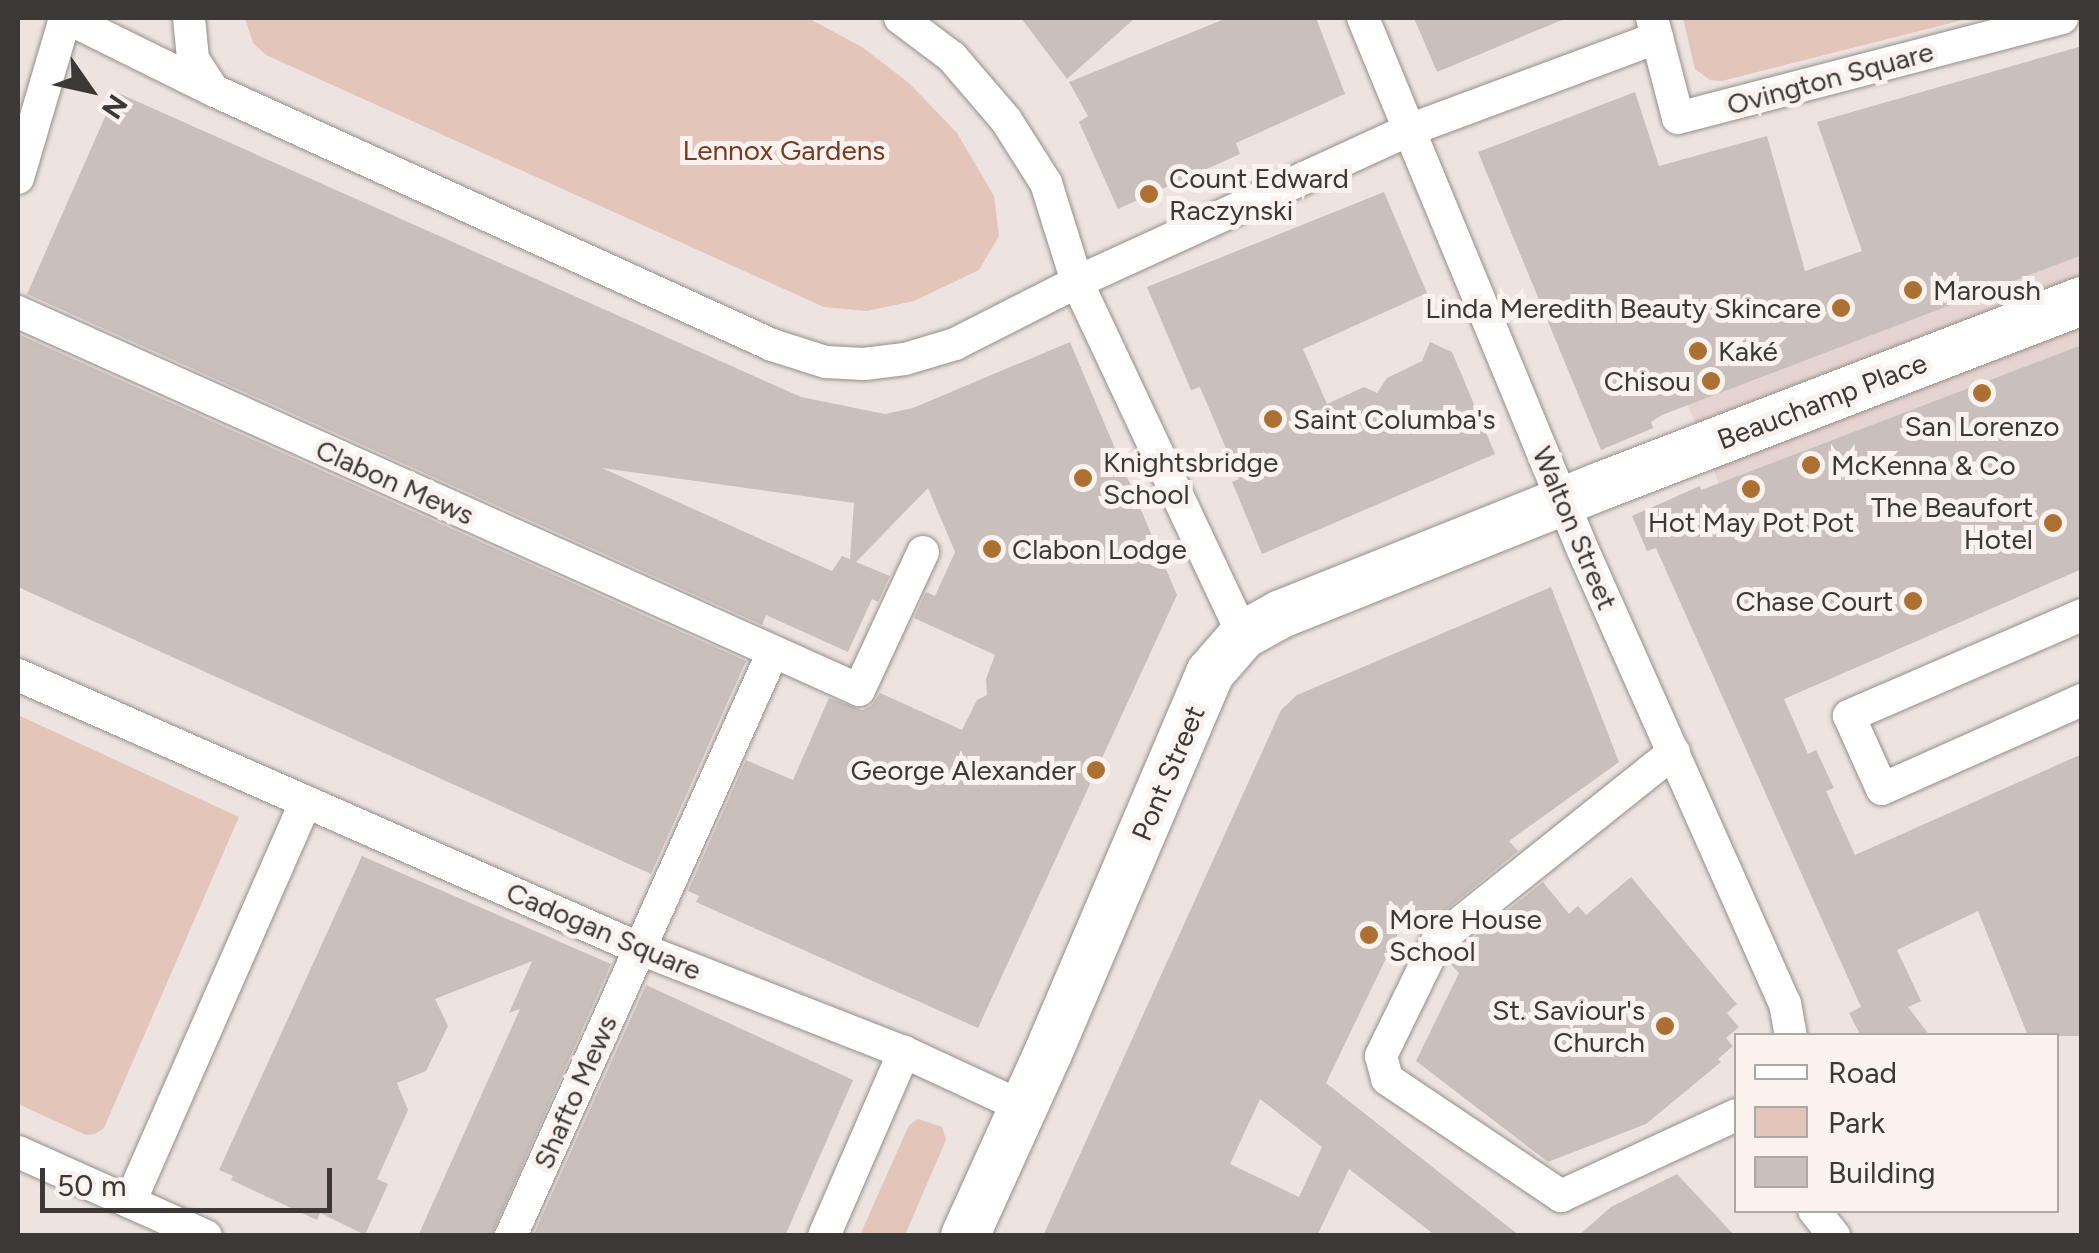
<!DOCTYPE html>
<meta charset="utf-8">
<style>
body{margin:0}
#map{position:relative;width:2099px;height:1253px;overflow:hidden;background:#ede4e1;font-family:Figtree,sans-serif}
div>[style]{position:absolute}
.built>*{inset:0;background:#e5d4cf}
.green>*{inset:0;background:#e4c5b9}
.building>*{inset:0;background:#c9c0bd}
.roads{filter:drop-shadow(0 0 2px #948d89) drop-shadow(0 0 2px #948d89)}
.minor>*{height:32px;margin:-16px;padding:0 16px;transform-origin:16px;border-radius:16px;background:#fff}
.secondary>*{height:48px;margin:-24px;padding:0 24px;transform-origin:24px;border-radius:24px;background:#fff}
.dots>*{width:28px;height:28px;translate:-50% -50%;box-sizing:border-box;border:5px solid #faf2ee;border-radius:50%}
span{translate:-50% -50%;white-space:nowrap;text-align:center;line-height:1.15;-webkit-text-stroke:10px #faf2ee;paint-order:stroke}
.street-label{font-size:28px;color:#3c3837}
.park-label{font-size:28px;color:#773a20}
.poi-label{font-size:28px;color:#3c3837}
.left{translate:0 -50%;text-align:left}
.right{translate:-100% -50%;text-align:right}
.frame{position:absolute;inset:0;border:20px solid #3c3837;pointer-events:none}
.legend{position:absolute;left:1734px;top:1033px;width:325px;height:180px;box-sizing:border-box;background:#faf2ee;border:2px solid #aea8a5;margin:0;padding:12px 18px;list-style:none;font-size:30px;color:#3c3837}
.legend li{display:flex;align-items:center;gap:20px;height:50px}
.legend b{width:50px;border:2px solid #aea8a5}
.north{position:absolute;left:40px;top:40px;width:100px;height:100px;-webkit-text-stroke:8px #faf2ee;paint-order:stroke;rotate:124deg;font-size:28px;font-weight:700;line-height:40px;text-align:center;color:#3c3837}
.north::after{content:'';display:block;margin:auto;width:35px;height:45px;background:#3c3837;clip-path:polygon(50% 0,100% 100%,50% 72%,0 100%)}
.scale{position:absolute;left:40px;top:1168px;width:292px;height:45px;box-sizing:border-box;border:5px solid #3c3837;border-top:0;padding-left:12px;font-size:30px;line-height:35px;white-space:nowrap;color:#3c3837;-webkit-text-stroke:8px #faf2ee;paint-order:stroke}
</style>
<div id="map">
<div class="built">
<i style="clip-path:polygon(2081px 200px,2081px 450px,1762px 593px,1666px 350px)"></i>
</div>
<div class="green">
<i style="clip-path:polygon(245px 18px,808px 18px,862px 47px,909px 83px,957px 133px,994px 196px,999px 236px,979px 270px,914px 301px,867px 311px,824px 307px,266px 55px,253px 43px)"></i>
<i style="clip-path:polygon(1683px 18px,1971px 18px,1722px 81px,1710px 80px,1695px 69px)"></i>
<i style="clip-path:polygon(18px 715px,239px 817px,104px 1128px,95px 1134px,86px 1135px,18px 1104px)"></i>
<i style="clip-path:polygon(918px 1119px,942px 1127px,946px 1140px,905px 1235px,860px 1235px,909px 1125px)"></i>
</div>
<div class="building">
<i style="clip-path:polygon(1021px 18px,1135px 18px,1067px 79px)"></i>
<i style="clip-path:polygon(1227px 18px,1316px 18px,1345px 94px,1236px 143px,1240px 154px,1118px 209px,1079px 122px,1088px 116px,1069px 82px)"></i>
<i style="clip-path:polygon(1414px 18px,1567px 18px,1437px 72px)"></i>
<i style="clip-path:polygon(2082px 46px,2082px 255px,1662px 415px,1651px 422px,1653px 428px,1601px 450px,1478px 152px,1635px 92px,1659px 166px,1767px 136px,1805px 271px,1862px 251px,1817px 122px)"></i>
<i style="clip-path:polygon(evenodd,116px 92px,801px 397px,885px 414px,913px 408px,1070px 342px,1177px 595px,978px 1028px,696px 902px,699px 896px,688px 891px,746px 760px,793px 780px,829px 698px,862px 710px,871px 706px,880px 693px,962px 730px,977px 700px,987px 695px,986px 679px,995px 655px,914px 618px,926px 592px,935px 596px,955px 552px,928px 488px,856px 562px,890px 576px,878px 602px,872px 599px,848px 652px,766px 615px,762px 625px,27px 294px,116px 92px,602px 468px,854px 503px,850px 559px,842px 556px,832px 571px,602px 468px)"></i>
<i style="clip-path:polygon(1384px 192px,1427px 293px,1303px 349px,1327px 404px,1364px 387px,1377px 393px,1387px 378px,1422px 361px,1430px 342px,1452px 352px,1495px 454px,1262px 554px,1232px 482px,1239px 479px,1200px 387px,1191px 390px,1147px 287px)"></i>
<i style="clip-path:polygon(18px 334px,746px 661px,651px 874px,18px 587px)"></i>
<i style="clip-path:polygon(2082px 345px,2082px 569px,1784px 699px,1808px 754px,1816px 750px,1834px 788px,1826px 791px,1855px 855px,2082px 754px,2082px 1036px,2028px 1036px,1978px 911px,1897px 950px,1921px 1001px,1908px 1007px,1930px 1036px,1861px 1036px,1849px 1013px,1861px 1007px,1656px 548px,1647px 551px,1632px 516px,1700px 486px,1701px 490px)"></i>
<i style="clip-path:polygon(evenodd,1551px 587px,1619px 762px,1509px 841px,1518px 851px,1420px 931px,1406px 917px,1326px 1083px,1520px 1236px,1436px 1236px,1349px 1169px,1317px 1236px,1043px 1236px,1281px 710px,1297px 695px,1551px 587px,1260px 1099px,1322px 1147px,1299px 1197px,1230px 1164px,1260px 1099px)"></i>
<i style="clip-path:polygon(362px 856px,611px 964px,491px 1236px,418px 1236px,520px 1009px,509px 1013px,532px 961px,435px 999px,448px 1026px,426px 1071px,397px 1083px,408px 1110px,377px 1179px,388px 1184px,365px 1235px,320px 1213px,317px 1220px,231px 1180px,233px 1176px,219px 1170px)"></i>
<i style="clip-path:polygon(1631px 877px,1737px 1004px,1727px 1013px,1739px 1027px,1726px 1038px,1733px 1046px,1718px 1059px,1721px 1062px,1646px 1124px,1548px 1162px,1416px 1061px,1459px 973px,1449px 962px,1453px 954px,1543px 882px,1569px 914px,1578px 906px,1586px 915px)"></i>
<i style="clip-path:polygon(646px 985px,853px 1080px,785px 1236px,533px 1236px)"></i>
<i style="clip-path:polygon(1677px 1174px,1735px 1236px,1578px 1236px,1611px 1207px)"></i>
</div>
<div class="roads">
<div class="minor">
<i style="left:67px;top:18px;width:165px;rotate:26.3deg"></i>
<i style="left:215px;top:91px;width:612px;rotate:24.51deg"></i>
<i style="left:772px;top:345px;width:57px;rotate:17.5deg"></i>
<i style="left:826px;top:362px;width:38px;rotate:3deg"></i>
<i style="left:864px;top:364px;width:41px;rotate:-7deg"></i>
<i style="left:905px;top:359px;width:52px;rotate:-16.7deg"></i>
<i style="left:955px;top:344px;width:137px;rotate:-26.9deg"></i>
<i style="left:1077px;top:282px;width:365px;rotate:-24.6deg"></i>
<i style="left:1409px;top:130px;width:265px;rotate:-20.4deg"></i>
<i style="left:189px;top:18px;width:41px;rotate:84.4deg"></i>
<i style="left:193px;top:59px;width:35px;rotate:57deg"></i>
<i style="left:900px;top:18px;width:65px;rotate:36.9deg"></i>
<i style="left:952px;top:57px;width:83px;rotate:49.4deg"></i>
<i style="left:1006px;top:120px;width:75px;rotate:57.6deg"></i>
<i style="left:1046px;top:183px;width:104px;rotate:72.6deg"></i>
<i style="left:1077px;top:282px;width:390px;rotate:64.8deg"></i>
<i style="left:1363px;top:18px;width:573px;rotate:67.55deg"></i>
<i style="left:1582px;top:548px;width:498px;rotate:66deg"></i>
<i style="left:1785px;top:1003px;width:34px;rotate:80deg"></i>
<i style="left:1652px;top:18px;width:103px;rotate:75.4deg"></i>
<i style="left:1678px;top:118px;width:397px;rotate:-14.6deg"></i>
<i style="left:18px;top:178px;width:167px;rotate:-73.6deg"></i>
<i style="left:18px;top:312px;width:922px;rotate:24.2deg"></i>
<i style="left:859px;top:690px;width:152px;rotate:-65.1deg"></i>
<i style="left:2082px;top:615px;width:254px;rotate:156.6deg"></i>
<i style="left:1849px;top:716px;width:80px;rotate:65.7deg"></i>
<i style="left:1882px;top:789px;width:219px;rotate:-24deg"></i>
<i style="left:18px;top:675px;width:677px;rotate:23.76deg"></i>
<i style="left:638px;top:948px;width:286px;rotate:21.4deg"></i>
<i style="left:904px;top:1052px;width:131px;rotate:24.8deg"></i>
<i style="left:1674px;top:752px;width:303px;rotate:141.4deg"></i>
<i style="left:1437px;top:941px;width:128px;rotate:116deg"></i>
<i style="left:1381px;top:1056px;width:24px;rotate:75deg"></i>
<i style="left:1387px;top:1079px;width:210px;rotate:33.9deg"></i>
<i style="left:1561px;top:1196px;width:193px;rotate:-24.8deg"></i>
<i style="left:18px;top:1152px;width:206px;rotate:24.1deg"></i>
<i style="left:130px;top:1202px;width:437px;rotate:-66.3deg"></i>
<i style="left:1814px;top:1210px;width:33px;rotate:52deg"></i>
<i style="left:511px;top:1236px;width:640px;rotate:-65.84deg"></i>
<i style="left:824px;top:1236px;width:201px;rotate:-66.5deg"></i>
</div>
<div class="secondary">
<i style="left:965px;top:1236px;width:201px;rotate:-65.6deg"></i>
<i style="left:1048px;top:1053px;width:413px;rotate:-66.9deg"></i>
<i style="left:1210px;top:673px;width:50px;rotate:-49deg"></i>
<i style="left:1243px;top:635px;width:43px;rotate:-28.9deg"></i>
<i style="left:1281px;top:614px;width:345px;rotate:-21.8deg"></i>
<i style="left:1601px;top:486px;width:515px;rotate:-21.04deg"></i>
</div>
</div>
<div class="dots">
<i style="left:1149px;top:194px;background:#ac7033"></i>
<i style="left:1913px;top:290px;background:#ac7033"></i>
<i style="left:1841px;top:308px;background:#ac7033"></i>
<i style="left:1698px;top:351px;background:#ac7033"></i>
<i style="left:1711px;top:381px;background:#ac7033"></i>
<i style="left:1982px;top:393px;background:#ac7033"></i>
<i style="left:1273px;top:419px;background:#ac7033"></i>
<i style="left:1811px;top:465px;background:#ac7033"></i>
<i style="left:1083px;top:478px;background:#ac7033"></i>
<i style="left:1751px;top:489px;background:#ac7033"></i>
<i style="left:2053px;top:523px;background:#ac7033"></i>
<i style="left:992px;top:549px;background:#ac7033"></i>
<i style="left:1913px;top:601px;background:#ac7033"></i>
<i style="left:1096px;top:770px;background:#ac7033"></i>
<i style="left:1369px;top:935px;background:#ac7033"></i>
<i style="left:1665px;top:1026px;background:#ac7033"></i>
</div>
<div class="street-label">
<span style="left:1830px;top:78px;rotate:-15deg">Ovington Square</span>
<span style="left:1822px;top:401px;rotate:-21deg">Beauchamp Place</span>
<span style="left:395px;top:482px;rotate:24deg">Clabon Mews</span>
<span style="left:1575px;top:528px;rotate:67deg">Walton Street</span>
<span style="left:1168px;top:773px;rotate:-67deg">Pont Street</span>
<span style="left:604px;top:931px;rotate:23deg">Cadogan Square</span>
<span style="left:575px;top:1092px;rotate:-66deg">Shafto Mews</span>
</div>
<div class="park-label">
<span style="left:784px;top:150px">Lennox Gardens</span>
</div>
<div class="poi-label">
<span class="left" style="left:1169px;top:194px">Count Edward<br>Raczynski</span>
<span class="left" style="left:1933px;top:290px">Maroush</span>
<span class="right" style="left:1821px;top:308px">Linda Meredith Beauty Skincare</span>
<span class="left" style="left:1718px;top:351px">Kaké</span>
<span class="right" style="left:1691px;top:381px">Chisou</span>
<span class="left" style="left:1293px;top:419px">Saint Columba's</span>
<span style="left:1982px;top:426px">San Lorenzo</span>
<span class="left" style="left:1103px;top:478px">Knightsbridge<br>School</span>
<span class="left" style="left:1831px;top:465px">McKenna &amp; Co</span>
<span class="right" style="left:2033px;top:523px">The Beaufort<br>Hotel</span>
<span style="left:1751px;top:522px">Hot May Pot Pot</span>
<span class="left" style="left:1012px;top:549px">Clabon Lodge</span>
<span class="right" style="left:1893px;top:601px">Chase Court</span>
<span class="right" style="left:1076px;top:770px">George Alexander</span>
<span class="left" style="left:1389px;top:935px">More House<br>School</span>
<span class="right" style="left:1645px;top:1026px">St. Saviour's<br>Church</span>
</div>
<div class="frame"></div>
<ul class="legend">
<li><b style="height:12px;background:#fff"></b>Road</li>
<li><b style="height:28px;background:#e4c5b9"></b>Park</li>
<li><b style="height:28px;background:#c9c0bd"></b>Building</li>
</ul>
<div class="north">N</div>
<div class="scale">50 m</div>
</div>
